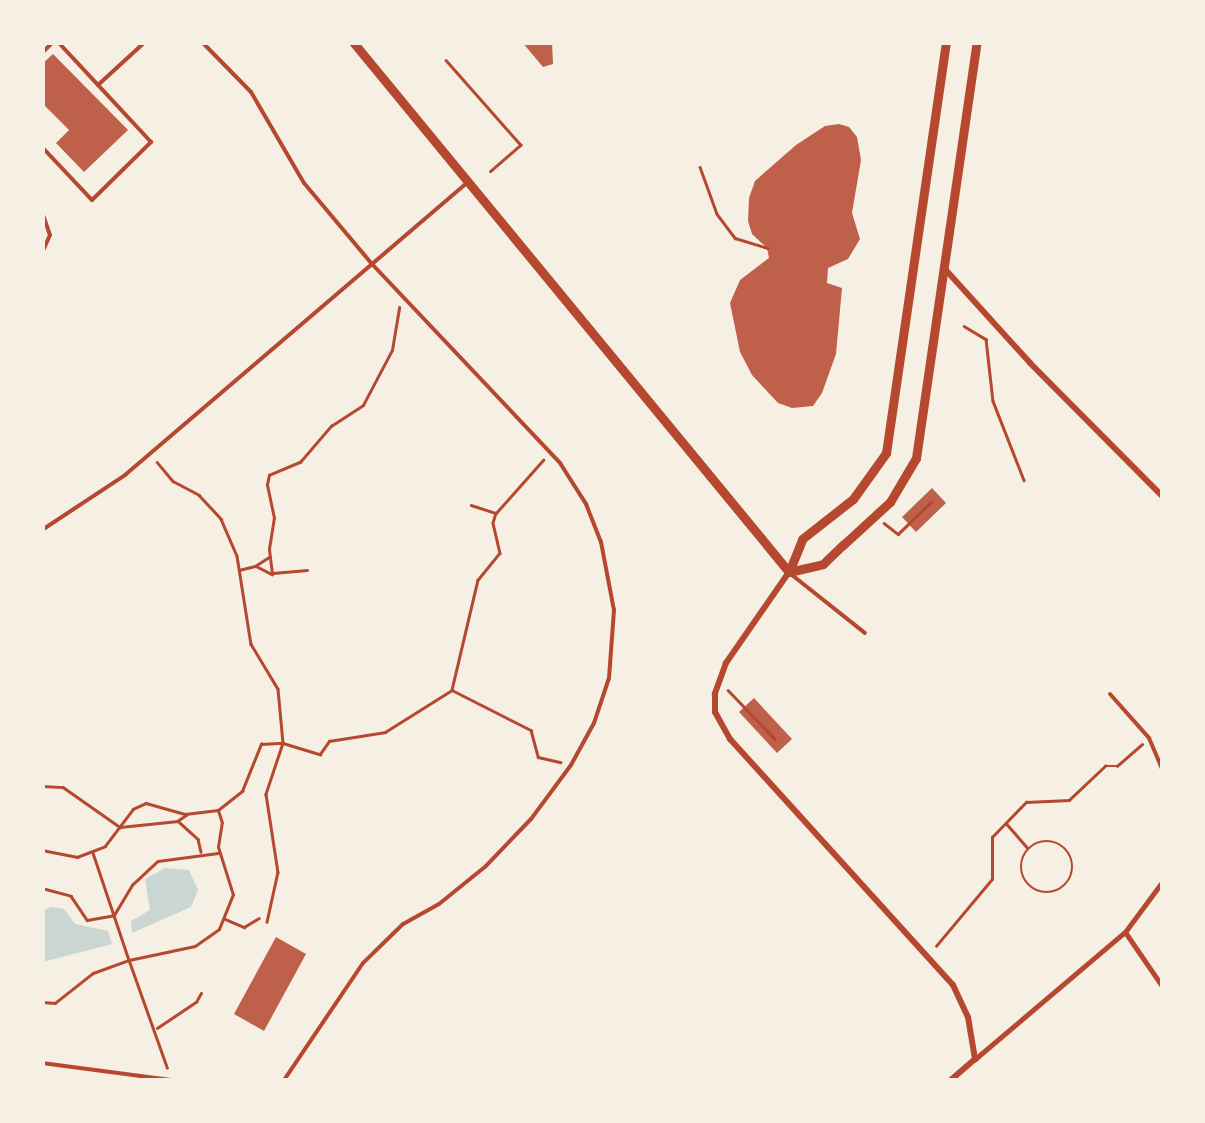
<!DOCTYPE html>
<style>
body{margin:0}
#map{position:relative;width:1205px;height:1123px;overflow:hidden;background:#f6efe4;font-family:Mulish,sans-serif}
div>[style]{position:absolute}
.water>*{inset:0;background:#c9d6d2}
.building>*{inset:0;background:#bf614a}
.path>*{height:2.5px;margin:-1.25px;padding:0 1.25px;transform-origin:1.25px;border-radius:1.25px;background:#b5482f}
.path>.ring{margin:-1.25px;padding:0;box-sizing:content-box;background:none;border:2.5px solid #b5482f;border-radius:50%}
.service>*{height:4px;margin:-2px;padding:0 2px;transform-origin:2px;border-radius:2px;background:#b5482f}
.pedestrian>*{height:5px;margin:-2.5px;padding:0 2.5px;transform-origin:2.5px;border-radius:2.5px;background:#b5482f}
.minor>*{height:6px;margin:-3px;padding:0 3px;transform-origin:3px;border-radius:3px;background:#b5482f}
.secondary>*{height:9px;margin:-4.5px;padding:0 4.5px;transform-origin:4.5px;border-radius:4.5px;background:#b5482f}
span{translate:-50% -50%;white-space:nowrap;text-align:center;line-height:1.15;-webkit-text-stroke:10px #f6efe4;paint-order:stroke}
.frame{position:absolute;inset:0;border:45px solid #f6efe4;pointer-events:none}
</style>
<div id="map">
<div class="water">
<i style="clip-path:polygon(165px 868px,189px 870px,198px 890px,191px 907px,132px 933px,131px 921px,150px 910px,145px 879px)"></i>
<i style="clip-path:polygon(51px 907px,64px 909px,75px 924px,108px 931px,112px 944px,43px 962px,43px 910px)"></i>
</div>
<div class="building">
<i style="clip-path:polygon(522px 42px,552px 42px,553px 64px,543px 67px)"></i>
<i style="clip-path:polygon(53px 54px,128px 130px,84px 172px,56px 143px,69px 130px,42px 103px,42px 64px)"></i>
<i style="clip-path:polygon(839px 124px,849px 127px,857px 137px,861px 160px,852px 213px,860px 239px,848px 259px,828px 268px,827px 283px,842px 288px,836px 354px,822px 393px,813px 406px,792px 408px,778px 403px,752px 375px,740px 352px,730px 303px,740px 280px,769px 258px,767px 248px,752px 234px,748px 221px,749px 198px,755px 181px,796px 145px,825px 126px)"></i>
<i style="clip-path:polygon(932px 488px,946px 503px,916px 532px,902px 517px)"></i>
<i style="clip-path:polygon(754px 698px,792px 739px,777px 753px,739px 712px)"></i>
<i style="clip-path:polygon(276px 937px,306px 954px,264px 1031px,234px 1014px)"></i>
</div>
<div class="path">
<i style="left:446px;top:60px;width:113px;rotate:48.6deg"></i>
<i style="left:521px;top:145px;width:40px;rotate:139deg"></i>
<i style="left:700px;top:167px;width:50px;rotate:70.1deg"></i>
<i style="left:717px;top:214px;width:30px;rotate:53deg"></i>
<i style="left:735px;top:238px;width:34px;rotate:17deg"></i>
<i style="left:964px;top:326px;width:26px;rotate:31deg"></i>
<i style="left:986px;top:339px;width:62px;rotate:83.6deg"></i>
<i style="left:993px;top:401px;width:85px;rotate:68.6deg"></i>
<i style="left:157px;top:462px;width:25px;rotate:50deg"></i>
<i style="left:173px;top:481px;width:30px;rotate:28deg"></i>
<i style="left:199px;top:495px;width:33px;rotate:47deg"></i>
<i style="left:221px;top:519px;width:40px;rotate:66.6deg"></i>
<i style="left:237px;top:556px;width:89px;rotate:81deg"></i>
<i style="left:251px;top:644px;width:52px;rotate:59deg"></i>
<i style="left:278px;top:689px;width:54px;rotate:84.7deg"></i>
<i style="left:283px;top:743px;width:54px;rotate:108.4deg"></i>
<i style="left:266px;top:794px;width:79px;rotate:81.3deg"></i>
<i style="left:278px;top:872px;width:51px;rotate:102.4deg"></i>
<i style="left:471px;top:505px;width:26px;rotate:18deg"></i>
<i style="left:496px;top:513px;width:71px;rotate:-48.4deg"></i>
<i style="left:496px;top:513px;width:10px;rotate:107deg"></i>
<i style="left:493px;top:523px;width:31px;rotate:77deg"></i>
<i style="left:500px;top:553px;width:35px;rotate:129deg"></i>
<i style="left:478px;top:580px;width:113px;rotate:103.3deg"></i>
<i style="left:452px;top:690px;width:89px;rotate:26.9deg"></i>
<i style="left:531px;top:730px;width:28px;rotate:75deg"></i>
<i style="left:538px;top:757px;width:23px;rotate:13deg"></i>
<i style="left:884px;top:523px;width:18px;rotate:38deg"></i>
<i style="left:898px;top:534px;width:46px;rotate:-44.1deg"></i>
<i style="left:270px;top:557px;width:17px;rotate:147deg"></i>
<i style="left:256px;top:566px;width:18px;rotate:27deg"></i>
<i style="left:272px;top:574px;width:25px;rotate:-97deg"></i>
<i style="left:269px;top:549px;width:31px;rotate:-81deg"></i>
<i style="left:274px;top:518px;width:34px;rotate:-102deg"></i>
<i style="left:267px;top:485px;width:10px;rotate:-79deg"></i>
<i style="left:269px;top:475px;width:34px;rotate:-23deg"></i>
<i style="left:300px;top:462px;width:48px;rotate:-49.3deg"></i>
<i style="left:331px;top:426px;width:38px;rotate:-33deg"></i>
<i style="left:363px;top:405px;width:62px;rotate:-62.2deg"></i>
<i style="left:392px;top:350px;width:43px;rotate:-80.5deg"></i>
<i style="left:239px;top:570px;width:16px;rotate:-14deg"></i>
<i style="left:273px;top:573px;width:34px;rotate:-5deg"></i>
<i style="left:728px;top:690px;width:68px;rotate:46.2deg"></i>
<i style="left:42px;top:786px;width:21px;rotate:3deg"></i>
<i style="left:63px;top:787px;width:70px;rotate:35.1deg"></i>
<i style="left:120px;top:827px;width:58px;rotate:-5.9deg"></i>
<i style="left:187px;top:815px;width:11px;rotate:146deg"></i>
<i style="left:178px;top:821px;width:27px;rotate:42deg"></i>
<i style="left:198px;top:839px;width:13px;rotate:77deg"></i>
<i style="left:1006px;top:823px;width:32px;rotate:49deg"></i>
<i class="ring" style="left:1021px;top:841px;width:49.5px;height:49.5px"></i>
<i style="left:42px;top:850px;width:36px;rotate:11deg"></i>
<i style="left:77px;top:857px;width:30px;rotate:-21deg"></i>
<i style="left:105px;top:846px;width:46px;rotate:-52.9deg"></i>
<i style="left:133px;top:809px;width:14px;rotate:-25deg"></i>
<i style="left:146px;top:803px;width:41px;rotate:15.8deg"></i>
<i style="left:185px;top:814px;width:33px;rotate:-7deg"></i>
<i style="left:218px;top:810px;width:31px;rotate:-38deg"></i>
<i style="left:242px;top:791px;width:51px;rotate:-68deg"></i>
<i style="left:261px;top:744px;width:22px;rotate:-3deg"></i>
<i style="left:283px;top:743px;width:39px;rotate:17deg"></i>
<i style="left:320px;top:754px;width:16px;rotate:-55deg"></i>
<i style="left:329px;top:741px;width:57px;rotate:-9.1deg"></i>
<i style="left:385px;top:732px;width:79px;rotate:-32.1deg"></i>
<i style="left:93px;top:853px;width:113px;rotate:71.4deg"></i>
<i style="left:129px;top:960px;width:67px;rotate:-12deg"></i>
<i style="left:195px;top:946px;width:29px;rotate:-35deg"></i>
<i style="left:219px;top:929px;width:37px;rotate:-68deg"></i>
<i style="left:233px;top:895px;width:50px;rotate:-107.4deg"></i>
<i style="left:218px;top:847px;width:24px;rotate:-81deg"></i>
<i style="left:222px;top:823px;width:13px;rotate:-108deg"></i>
<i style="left:42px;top:888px;width:30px;rotate:15deg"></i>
<i style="left:71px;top:896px;width:29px;rotate:56deg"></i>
<i style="left:87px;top:920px;width:27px;rotate:-10deg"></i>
<i style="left:114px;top:915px;width:35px;rotate:-59deg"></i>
<i style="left:132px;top:885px;width:35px;rotate:-43deg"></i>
<i style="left:158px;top:861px;width:62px;rotate:-7.5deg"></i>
<i style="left:225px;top:919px;width:21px;rotate:23deg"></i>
<i style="left:244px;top:927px;width:17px;rotate:-31deg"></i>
<i style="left:936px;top:946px;width:87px;rotate:-50.1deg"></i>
<i style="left:992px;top:879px;width:42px;rotate:-90deg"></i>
<i style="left:992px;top:837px;width:49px;rotate:-45.8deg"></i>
<i style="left:1026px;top:802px;width:43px;rotate:-2.7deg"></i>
<i style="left:1069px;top:800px;width:50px;rotate:-43.4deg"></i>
<i style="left:1105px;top:766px;width:12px"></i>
<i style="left:1117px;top:766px;width:33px;rotate:-41deg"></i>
<i style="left:42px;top:1002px;width:13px;rotate:4deg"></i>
<i style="left:55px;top:1003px;width:48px;rotate:-38.3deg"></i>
<i style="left:93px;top:973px;width:38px;rotate:-20deg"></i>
<i style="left:129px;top:960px;width:114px;rotate:70.4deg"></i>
<i style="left:157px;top:1028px;width:47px;rotate:-33.7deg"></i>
<i style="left:196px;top:1002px;width:10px;rotate:-61deg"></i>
</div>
<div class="service">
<i style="left:58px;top:42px;width:59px;rotate:47.1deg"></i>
<i style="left:98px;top:85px;width:64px;rotate:-42.5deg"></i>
<i style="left:202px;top:42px;width:70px;rotate:45.6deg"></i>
<i style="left:251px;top:92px;width:105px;rotate:59.8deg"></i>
<i style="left:304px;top:183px;width:106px;rotate:50deg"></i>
<i style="left:372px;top:264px;width:274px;rotate:46.6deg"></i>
<i style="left:560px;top:463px;width:49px;rotate:57.6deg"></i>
<i style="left:586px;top:504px;width:41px;rotate:68.5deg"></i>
<i style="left:601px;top:542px;width:69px;rotate:79.2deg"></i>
<i style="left:614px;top:610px;width:68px;rotate:94.2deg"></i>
<i style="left:609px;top:678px;width:47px;rotate:108.4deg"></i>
<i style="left:594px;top:723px;width:48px;rotate:118.7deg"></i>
<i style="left:571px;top:765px;width:67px;rotate:126.5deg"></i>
<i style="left:531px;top:819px;width:65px;rotate:133.8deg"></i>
<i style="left:486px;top:866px;width:60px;rotate:141deg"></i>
<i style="left:439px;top:904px;width:41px;rotate:150.9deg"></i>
<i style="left:403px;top:924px;width:56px;rotate:135.7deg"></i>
<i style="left:363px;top:963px;width:141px;rotate:124deg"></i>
<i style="left:42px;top:53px;width:16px;rotate:-45deg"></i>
<i style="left:42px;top:147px;width:73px;rotate:46.7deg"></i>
<i style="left:92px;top:200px;width:83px;rotate:-44.5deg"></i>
<i style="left:151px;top:142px;width:78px;rotate:-132.9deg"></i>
<i style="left:42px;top:212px;width:24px;rotate:71deg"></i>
<i style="left:50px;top:235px;width:20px;rotate:114deg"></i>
<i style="left:42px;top:530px;width:100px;rotate:-33.5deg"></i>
<i style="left:125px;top:475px;width:451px;rotate:-40.5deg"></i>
<i style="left:792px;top:575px;width:93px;rotate:38.5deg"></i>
<i style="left:1110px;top:694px;width:59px;rotate:48.4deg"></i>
<i style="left:1149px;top:738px;width:33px;rotate:67deg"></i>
<i style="left:42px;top:1063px;width:130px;rotate:7.5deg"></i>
</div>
<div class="pedestrian">
<i style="left:1125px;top:932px;width:65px;rotate:55.6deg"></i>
<i style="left:975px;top:1059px;width:197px;rotate:-40.3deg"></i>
<i style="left:1125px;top:932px;width:62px;rotate:-53.5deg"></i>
</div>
<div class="minor">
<i style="left:944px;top:268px;width:128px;rotate:47.8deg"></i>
<i style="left:1030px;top:363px;width:187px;rotate:45.2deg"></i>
<i style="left:789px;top:572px;width:111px;rotate:124.7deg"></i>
<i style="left:726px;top:663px;width:33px;rotate:110deg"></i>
<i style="left:715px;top:694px;width:18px;rotate:90deg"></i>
<i style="left:715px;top:712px;width:31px;rotate:61deg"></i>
<i style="left:730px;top:739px;width:332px;rotate:47.8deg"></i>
<i style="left:953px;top:985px;width:35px;rotate:65deg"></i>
<i style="left:968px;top:1017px;width:43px;rotate:80.5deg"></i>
<i style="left:975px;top:1059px;width:32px;rotate:139deg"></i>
</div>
<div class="secondary">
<i style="left:353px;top:42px;width:686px;rotate:50.56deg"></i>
<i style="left:789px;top:572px;width:35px;rotate:-13deg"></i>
<i style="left:823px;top:564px;width:28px;rotate:-44deg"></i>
<i style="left:843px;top:545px;width:64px;rotate:-42.5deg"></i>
<i style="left:890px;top:502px;width:51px;rotate:-59.4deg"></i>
<i style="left:916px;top:458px;width:420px;rotate:-81.7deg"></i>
<i style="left:789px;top:572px;width:35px;rotate:-68deg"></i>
<i style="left:802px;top:539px;width:65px;rotate:-38.1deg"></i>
<i style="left:853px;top:499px;width:57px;rotate:-54.3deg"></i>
<i style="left:886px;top:453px;width:415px;rotate:-81.7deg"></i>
</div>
<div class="frame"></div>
</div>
